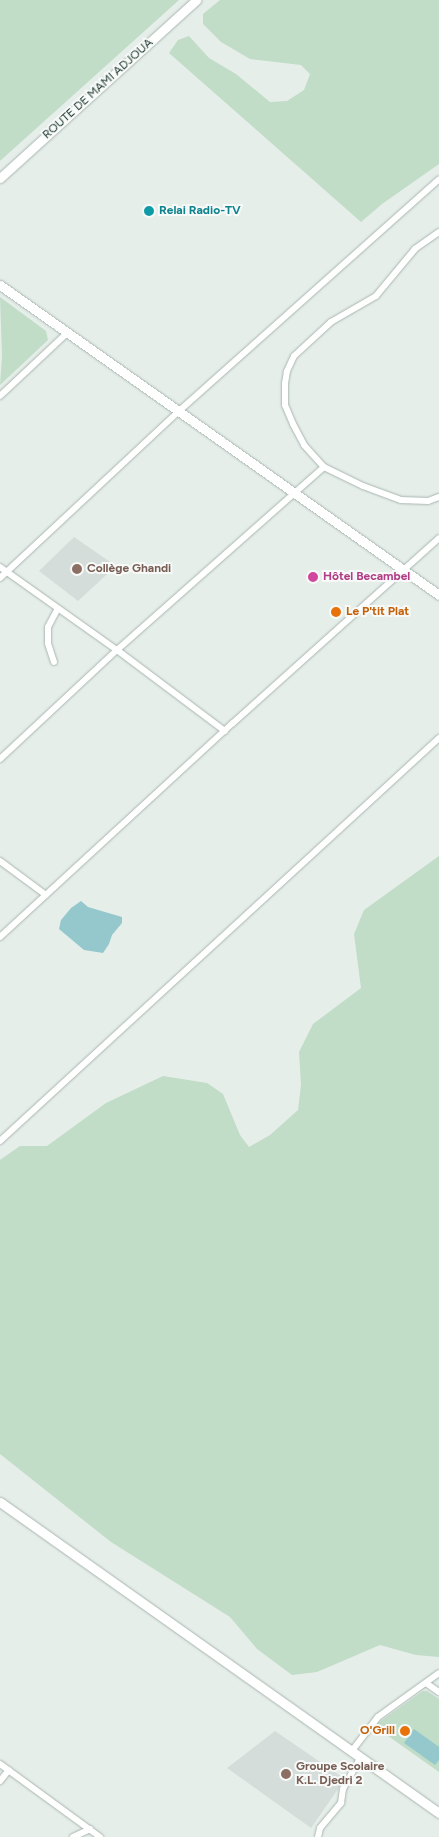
<!DOCTYPE html>
<meta charset="utf-8">
<style>
body{margin:0}
#map{position:relative;width:439px;height:1837px;overflow:hidden;background:#e6eeea;font-family:Figtree,sans-serif}
div>[style]{position:absolute}
.built>*{inset:0;background:#d4ddd9}
.green>*{inset:0;background:#c1dcc7}
.water>*{inset:0;background:#94c8cd}
.roads{filter:drop-shadow(0 0 1px #a9b6b0) drop-shadow(0 0 1px #a9b6b0)}
.minor>*{height:6px;margin:-3px;padding:0 3px;transform-origin:3px;border-radius:3px;background:#fff}
.tertiary>*{height:9px;margin:-4.5px;padding:0 4.5px;transform-origin:4.5px;border-radius:4.5px;background:#fff}
.dots>*{width:14px;height:14px;translate:-50% -50%;box-sizing:border-box;border:2px solid #f7faf8;border-radius:50%}
span{translate:-50% -50%;white-space:nowrap;text-align:center;line-height:1.15;-webkit-text-stroke:4px #f7faf8;paint-order:stroke}
.street-label{font-size:12px;color:#263e36}
.culture-label{font-size:12px;color:#0d838f;font-weight:700}
.left{translate:0 -50%;text-align:left}
.education-label{font-size:12px;color:#785e54;font-weight:700}
.hotel-label{font-size:12px;color:#b23c85;font-weight:700}
.food-label{font-size:12px;color:#c56008;font-weight:700}
.right{translate:-100% -50%;text-align:right}
</style>
<div id="map">
<div class="built">
<i style="clip-path:polygon(74px 537px,116px 566px,78px 601px,39px 571px)"></i>
<i style="clip-path:polygon(275px 1731px,345px 1779px,311px 1828px,227px 1768px)"></i>
</div>
<div class="green">
<i style="clip-path:polygon(0 0,179px 0,0 161px)"></i>
<i style="clip-path:polygon(220px 0,439px 0,439px 164px,382px 204px,361px 222px,169px 53px,178px 40px,189px 36px,209px 58px,236px 74px,270px 102px,287px 101px,304px 90px,310px 74px,301px 65px,250px 59px,221px 42px,203px 24px,203px 14px)"></i>
<i style="clip-path:polygon(0 297px,46px 331px,48px 340px,0 385px,2px 356px)"></i>
<i style="clip-path:polygon(439px 856px,439px 1657px,416px 1655px,380px 1645px,317px 1672px,292px 1675px,257px 1649px,230px 1617px,111px 1542px,0 1454px,0 1160px,20px 1146px,47px 1146px,106px 1103px,163px 1076px,207px 1083px,223px 1094px,240px 1135px,249px 1147px,270px 1135px,298px 1110px,301px 1085px,299px 1052px,313px 1024px,361px 988px,354px 934px,364px 910px)"></i>
<i style="clip-path:polygon(423px 1691px,427px 1691px,439px 1699px,439px 1772px,374px 1726px)"></i>
</div>
<div class="water">
<i style="clip-path:polygon(81px 901px,88px 907px,122px 917px,122px 923px,112px 935px,109px 944px,103px 953px,84px 950px,59px 929px,61px 920px,71px 908px)"></i>
<i style="clip-path:polygon(414px 1729px,439px 1747px,439px 1760px,435px 1765px,404px 1743px)"></i>
</div>
<div class="roads">
<div class="minor">
<i style="left:439px;top:232px;width:29px;rotate:145deg"></i>
<i style="left:415px;top:249px;width:61px;rotate:129.7deg"></i>
<i style="left:376px;top:296px;width:52px;rotate:150deg"></i>
<i style="left:331px;top:322px;width:50px;rotate:137.4deg"></i>
<i style="left:294px;top:356px;width:17px;rotate:115deg"></i>
<i style="left:287px;top:371px;width:12px;rotate:99deg"></i>
<i style="left:285px;top:383px;width:22px;rotate:90deg"></i>
<i style="left:285px;top:405px;width:21px;rotate:67deg"></i>
<i style="left:293px;top:424px;width:24px;rotate:62deg"></i>
<i style="left:304px;top:445px;width:30px;rotate:48deg"></i>
<i style="left:324px;top:467px;width:43px;rotate:26deg"></i>
<i style="left:363px;top:486px;width:40px;rotate:20.2deg"></i>
<i style="left:401px;top:500px;width:27px;rotate:2deg"></i>
<i style="left:428px;top:501px;width:12px;rotate:-20deg"></i>
<i style="left:0;top:396px;width:92px;rotate:-43.2deg"></i>
<i style="left:0;top:567px;width:143px;rotate:35.4deg"></i>
<i style="left:117px;top:650px;width:135px;rotate:36.9deg"></i>
<i style="left:0;top:578px;width:245px;rotate:-43deg"></i>
<i style="left:179px;top:411px;width:348px;rotate:-41.7deg"></i>
<i style="left:54px;top:662px;width:20px;rotate:-108deg"></i>
<i style="left:48px;top:643px;width:16px;rotate:-90deg"></i>
<i style="left:48px;top:627px;width:21px;rotate:-62deg"></i>
<i style="left:0;top:759px;width:160px;rotate:-43deg"></i>
<i style="left:117px;top:650px;width:276px;rotate:-41.5deg"></i>
<i style="left:0;top:861px;width:57px;rotate:36.5deg"></i>
<i style="left:0;top:937px;width:316px;rotate:-42.6deg"></i>
<i style="left:233px;top:723px;width:277px;rotate:-41.9deg"></i>
<i style="left:0;top:1141px;width:596px;rotate:-42.55deg"></i>
<i style="left:426px;top:1683px;width:16px;rotate:35deg"></i>
<i style="left:351px;top:1752px;width:44px;rotate:-52.4deg"></i>
<i style="left:378px;top:1717px;width:75px;rotate:-35.8deg"></i>
<i style="left:0;top:1764px;width:124px;rotate:36.1deg"></i>
<i style="left:0;top:1781px;width:14px;rotate:-51deg"></i>
<i style="left:73px;top:1837px;width:19px;rotate:-25deg"></i>
<i style="left:318px;top:1837px;width:9px;rotate:-77deg"></i>
<i style="left:320px;top:1828px;width:33px;rotate:-50deg"></i>
<i style="left:341px;top:1803px;width:14px;rotate:-82deg"></i>
<i style="left:343px;top:1789px;width:35px;rotate:-61deg"></i>
</div>
<div class="tertiary">
<i style="left:0;top:178px;width:265px;rotate:-42.2deg"></i>
<i style="left:0;top:285px;width:537px;rotate:35.23deg"></i>
<i style="left:0;top:1502px;width:538px;rotate:35.31deg"></i>
</div>
</div>
<div class="dots">
<i style="left:149px;top:211px;background:#0f9aa8"></i>
<i style="left:77px;top:569px;background:#8d6e63"></i>
<i style="left:313px;top:577px;background:#d1479c"></i>
<i style="left:336px;top:612px;background:#e8710a"></i>
<i style="left:405px;top:1731px;background:#e8710a"></i>
<i style="left:286px;top:1774px;background:#8d6e63"></i>
</div>
<div class="street-label">
<span style="left:98px;top:89px;rotate:-42deg">ROUTE DE MAMI ADJOUA</span>
</div>
<div class="culture-label">
<span class="left" style="left:159px;top:211px">Relai Radio-TV</span>
</div>
<div class="education-label">
<span class="left" style="left:87px;top:569px">Collège Ghandi</span>
<span class="left" style="left:296px;top:1774px">Groupe Scolaire<br>K.L. Djedri 2</span>
</div>
<div class="hotel-label">
<span class="left" style="left:323px;top:577px">Hôtel Becambel</span>
</div>
<div class="food-label">
<span class="left" style="left:346px;top:612px">Le P'tit Plat</span>
<span class="right" style="left:395px;top:1731px">O'Grill</span>
</div>
</div>
